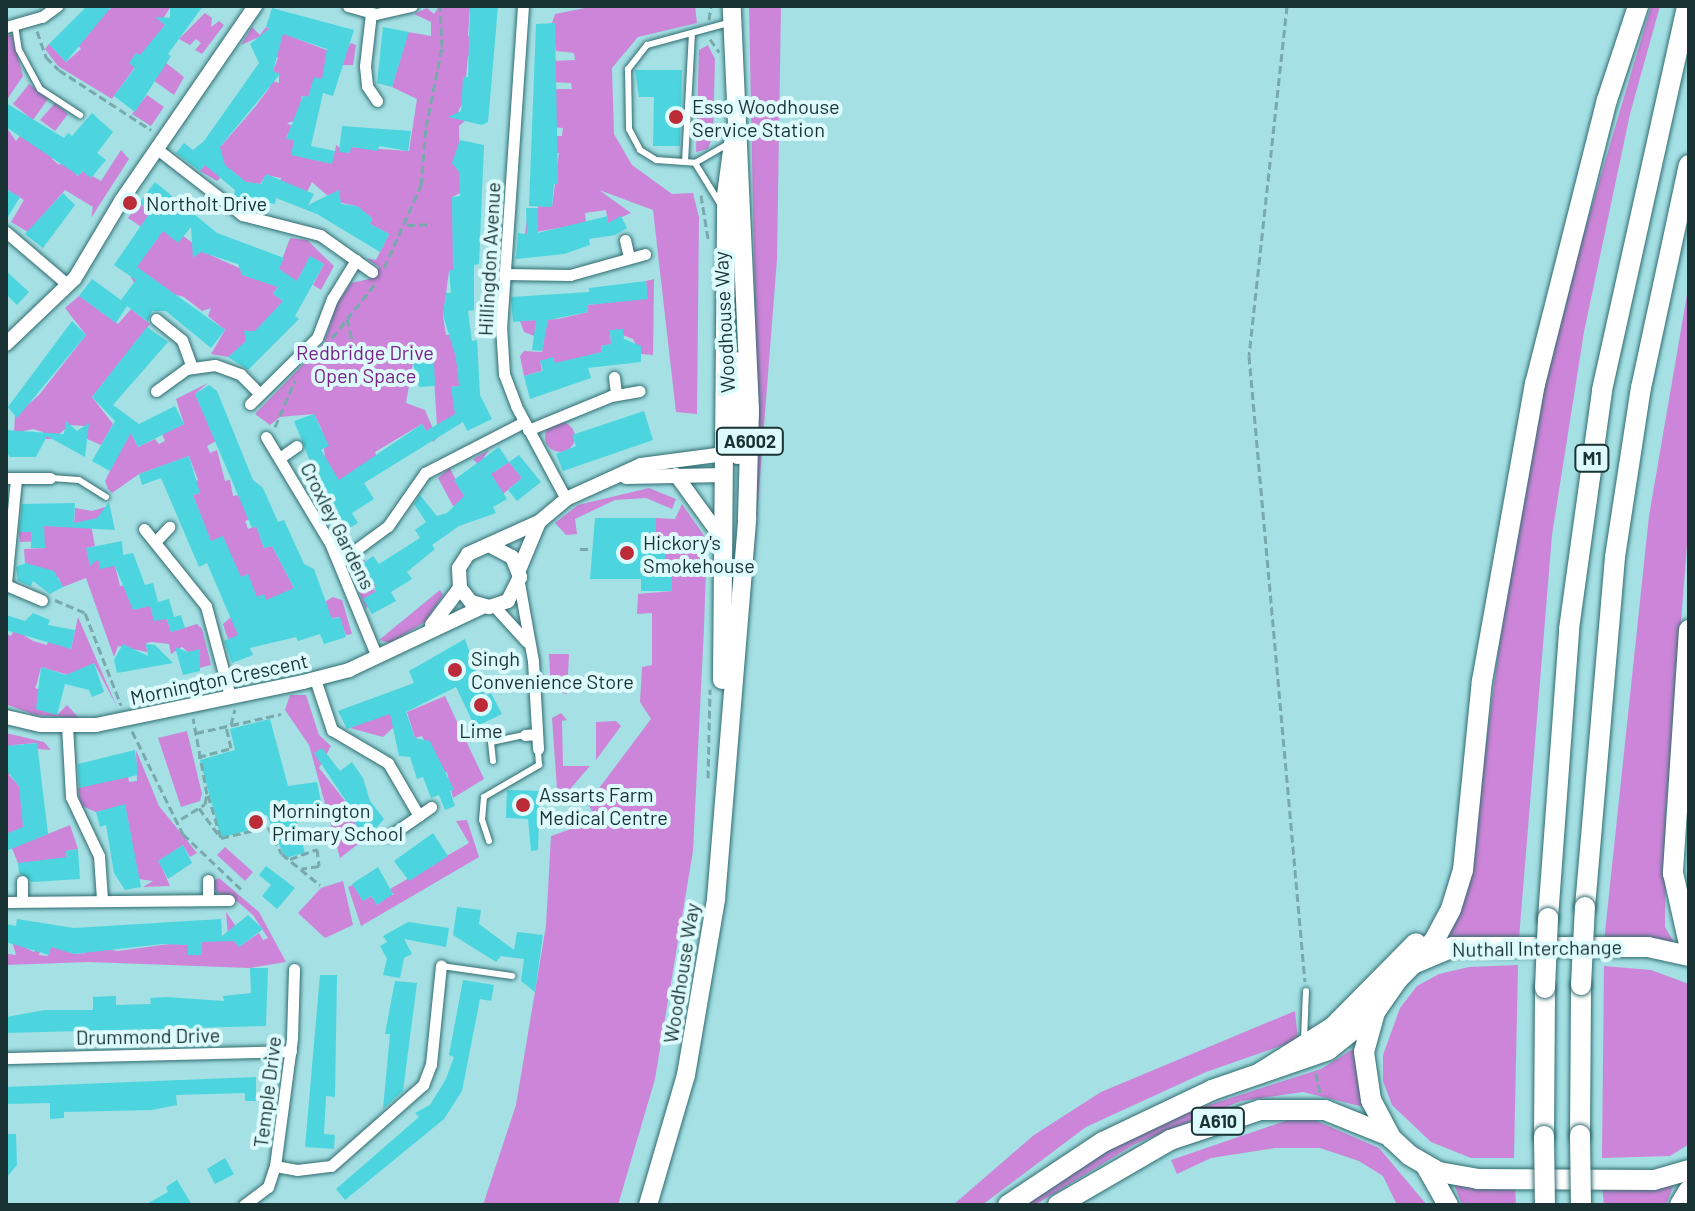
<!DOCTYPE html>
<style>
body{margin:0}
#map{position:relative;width:1695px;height:1211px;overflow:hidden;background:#a4e0e4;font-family:Barlow,sans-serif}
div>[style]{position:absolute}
.green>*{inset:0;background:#cd85d9}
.round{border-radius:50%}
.building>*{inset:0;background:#4cd5de}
.path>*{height:3px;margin-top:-1.5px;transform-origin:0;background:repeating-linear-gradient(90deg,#78a9ac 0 8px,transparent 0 12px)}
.roads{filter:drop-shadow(0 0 2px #306b6f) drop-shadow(0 0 2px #306b6f)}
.service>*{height:6px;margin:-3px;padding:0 3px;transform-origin:3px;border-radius:3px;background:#fff}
.minor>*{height:11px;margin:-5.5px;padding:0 5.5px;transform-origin:5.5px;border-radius:5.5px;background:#fff}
.tertiary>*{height:14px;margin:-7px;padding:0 7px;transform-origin:7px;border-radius:7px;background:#fff}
.primary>*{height:18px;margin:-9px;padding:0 9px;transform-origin:9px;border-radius:9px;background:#fff}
.trunk>*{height:20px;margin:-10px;padding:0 10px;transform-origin:10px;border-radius:10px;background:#fff}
.motorway>*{height:20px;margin:-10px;padding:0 10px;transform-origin:10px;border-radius:10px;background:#fff}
.bridges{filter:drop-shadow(0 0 2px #306b6f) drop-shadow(0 0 2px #306b6f)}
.motorway-bridge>*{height:20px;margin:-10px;padding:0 10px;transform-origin:10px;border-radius:10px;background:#fff}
.dots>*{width:22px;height:22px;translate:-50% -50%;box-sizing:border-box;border:4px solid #ddfbfd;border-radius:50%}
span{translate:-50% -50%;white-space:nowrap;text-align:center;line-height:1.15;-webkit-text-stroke:8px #ddfbfd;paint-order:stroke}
.shield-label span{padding:2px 6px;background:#ddfbfd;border:2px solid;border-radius:6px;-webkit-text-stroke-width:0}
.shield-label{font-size:18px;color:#193233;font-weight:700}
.poi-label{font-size:20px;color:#193233}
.left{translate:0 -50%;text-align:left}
.street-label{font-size:20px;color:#193233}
.park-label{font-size:20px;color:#7b2089}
.frame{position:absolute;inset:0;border:8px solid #193233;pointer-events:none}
</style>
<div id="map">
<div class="green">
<i style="clip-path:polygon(114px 6px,171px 6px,161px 22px,165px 25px,140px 56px,136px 53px,135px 67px,112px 99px,58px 66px,45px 49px,49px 44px,66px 62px,81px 49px,71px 38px)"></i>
<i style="clip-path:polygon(439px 6px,470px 6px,468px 36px,474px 37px,475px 56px,468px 56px,464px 99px,456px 117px,465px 121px,459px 126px,460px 193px,452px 197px,454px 270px,449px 271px,443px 316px,446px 335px,453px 334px,460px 386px,451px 387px,477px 409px,437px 425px,433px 362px,413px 363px,406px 403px,425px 410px,437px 438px,433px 442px,422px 424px,375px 452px,377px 457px,339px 506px,323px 515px,318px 496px,325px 458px,322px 430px,314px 414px,280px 417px,270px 425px,255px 414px,324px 343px,337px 304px,351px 283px,369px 279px,379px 267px,366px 258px,376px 260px,389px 234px,370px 224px,372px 218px,356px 206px,337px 202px,339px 193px,329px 197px,312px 182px,304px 198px,278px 189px,281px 178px,266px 175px,260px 184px,237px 181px,240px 177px,230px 169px,217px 181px,200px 171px,207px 162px,223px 159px,210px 146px,222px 145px,255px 107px,270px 87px,263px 78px,279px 83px,279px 74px,273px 71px,278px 58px,259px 37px,241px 45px,252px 27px,260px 35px,266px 27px,342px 56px,351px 43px,356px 45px,353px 65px,343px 65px,309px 97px,302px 96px,298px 120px,287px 123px,292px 126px,286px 138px,294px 140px,292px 155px,335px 151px,336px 145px,348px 153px,351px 147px,409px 151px,417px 99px,392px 87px,408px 32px,431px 36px,431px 22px,414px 14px,427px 8px,434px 14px)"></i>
<i style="clip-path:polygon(595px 6px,695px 6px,697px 23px,638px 37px,612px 68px,614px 134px,632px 165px,672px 194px,693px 193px,699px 217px,697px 414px,676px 412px,653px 210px,599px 190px,631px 213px,608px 223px,606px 210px,585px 213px,586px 223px,525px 234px,527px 219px,538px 218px,538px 206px,552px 207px,559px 153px,550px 153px,550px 136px,562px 136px,563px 128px,553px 127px,554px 89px,572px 89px,571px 83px,553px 82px,554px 61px,575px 60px,574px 53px,556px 51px,552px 23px,555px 14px)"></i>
<i style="clip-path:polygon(749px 6px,781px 6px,777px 259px,753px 567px,757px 412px)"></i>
<i style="clip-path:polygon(1651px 6px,1660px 6px,1630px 114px,1584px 332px,1552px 535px,1519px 938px,1440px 945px,1475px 825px,1512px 552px,1557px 324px)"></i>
<i style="clip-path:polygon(205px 13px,212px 18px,211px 27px,219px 21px,224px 25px,202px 54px,195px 50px,201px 43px,196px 39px,190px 45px,179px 39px)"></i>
<i style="clip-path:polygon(6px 35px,12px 35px,23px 76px,6px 101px)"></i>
<i style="clip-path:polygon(708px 45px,715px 59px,713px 135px,708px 149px,696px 152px,699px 50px)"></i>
<i style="clip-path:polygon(166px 63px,184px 77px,174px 95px,153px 80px)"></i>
<i style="clip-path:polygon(29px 84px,48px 99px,33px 120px,13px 104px)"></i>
<i style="clip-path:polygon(147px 95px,164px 107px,151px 126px,132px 114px)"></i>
<i style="clip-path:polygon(55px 103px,68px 114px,55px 131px,40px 120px)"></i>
<i style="clip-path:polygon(6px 127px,16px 141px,20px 136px,54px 155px,52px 159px,59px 165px,64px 160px,78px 176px,83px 171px,101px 181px,121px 150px,129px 159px,91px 218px,93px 207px,65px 190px,28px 232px,11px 222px,24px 200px,6px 189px)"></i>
<i style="clip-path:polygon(139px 203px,202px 250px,216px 232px,210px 255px,244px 270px,279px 268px,290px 238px,307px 240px,334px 266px,321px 290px,313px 285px,324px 264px,310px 257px,297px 281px,281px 282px,273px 294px,283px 301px,249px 342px,228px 357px,211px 354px,225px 330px,208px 316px,211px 308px,202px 311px,184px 297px,134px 283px,130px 275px,158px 238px,128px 218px)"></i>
<i style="clip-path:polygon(654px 279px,653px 355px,641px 354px,633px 339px,610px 330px,611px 344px,601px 346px,602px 352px,555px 365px,553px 358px,540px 361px,542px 371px,524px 376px,520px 356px,524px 351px,542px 352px,544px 340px,524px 332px,520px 321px,558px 319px,588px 312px,587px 305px,647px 298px,646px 281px)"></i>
<i style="clip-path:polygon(1689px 283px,1689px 519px,1666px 815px,1665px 927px,1675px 944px,1604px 942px,1649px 516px)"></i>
<i style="clip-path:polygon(79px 296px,118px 324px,131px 309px,150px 324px,92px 397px,113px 424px,101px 445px,87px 439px,84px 426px,70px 425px,53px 439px,42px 439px,43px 432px,33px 429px,14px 433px,15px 416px,39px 395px,86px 335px,65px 308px)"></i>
<i style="clip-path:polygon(208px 383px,195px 394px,216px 441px,207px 446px,210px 453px,217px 450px,225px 481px,230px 480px,233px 496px,239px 495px,250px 519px,245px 521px,248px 529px,263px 524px,259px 534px,264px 548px,272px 546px,294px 588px,305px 585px,314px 608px,333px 597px,342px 600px,352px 634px,346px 635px,339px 617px,228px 639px,223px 624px,231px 617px,240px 577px,211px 542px,193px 495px,200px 493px,192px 483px,198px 480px,189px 456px,139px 474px,112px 493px,108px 489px,105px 481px,130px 431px,138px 447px,155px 439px,159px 444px,165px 441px,162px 434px,184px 424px,176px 399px)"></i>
<i class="round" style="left:545px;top:422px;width:30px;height:30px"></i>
<i style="clip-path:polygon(489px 450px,484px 457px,494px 472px,509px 462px,522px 478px,503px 494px,453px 506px,438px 478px,450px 468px,462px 492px,479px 466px,473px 459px)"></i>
<i style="clip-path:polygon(649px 488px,676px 499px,672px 509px,646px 498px,615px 500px,575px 519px,577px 534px,566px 535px,555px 523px,578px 505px)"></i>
<i style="clip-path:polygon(682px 504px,707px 540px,704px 628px,693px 851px,655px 1079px,618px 1205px,483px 1205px,516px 1105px,546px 926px,551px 836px,596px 820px,588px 803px,651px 719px,640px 702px,642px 667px,652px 665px,652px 613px,637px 614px,638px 594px,672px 591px,672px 570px,665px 569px,656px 549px,656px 518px,675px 519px)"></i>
<i style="clip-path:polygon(105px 507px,112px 515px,90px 520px,95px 546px,86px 548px,115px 566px,120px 586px,127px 585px,149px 601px,167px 619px,171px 632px,197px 624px,202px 629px,211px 665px,199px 668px,200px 650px,188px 652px,182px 647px,171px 654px,169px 644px,152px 642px,146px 643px,147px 652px,118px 646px,114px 657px,86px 578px,63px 587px,58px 577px,52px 579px,25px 563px,24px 549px,45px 548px,44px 541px,20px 542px,19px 532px,28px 532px,28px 525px,74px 527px,75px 508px,92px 511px)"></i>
<i style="clip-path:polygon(367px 559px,362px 564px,380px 583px,373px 587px,375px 592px,366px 609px,352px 574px,355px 564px)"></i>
<i style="clip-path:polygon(440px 590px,443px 595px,425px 622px,390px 643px,379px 640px)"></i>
<i style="clip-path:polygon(78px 617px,117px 707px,94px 663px,85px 680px,41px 667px,37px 683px,35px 688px,42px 690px,37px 709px,57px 715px,67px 705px,79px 718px,35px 715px,8px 705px,6px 634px,11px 636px,14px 629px,33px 641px,47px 645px,49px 638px,71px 649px)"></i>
<i style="clip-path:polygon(549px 654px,569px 654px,567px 694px,551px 690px)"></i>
<i style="clip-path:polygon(290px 695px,306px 695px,319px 735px,331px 746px,319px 768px,357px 816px,353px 820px,366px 838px,340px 858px,309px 745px,285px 710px)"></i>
<i style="clip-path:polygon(445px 696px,484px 779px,453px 798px,447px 772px,441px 774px,422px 736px,415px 738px,407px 712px)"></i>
<i style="clip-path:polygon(396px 709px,394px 727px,383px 737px,350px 728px)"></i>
<i style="clip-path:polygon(561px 713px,567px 720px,562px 721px,563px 766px,590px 766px,558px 803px,552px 718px)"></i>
<i style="clip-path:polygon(616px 721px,621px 726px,596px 760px,596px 722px)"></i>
<i style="clip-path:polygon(187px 731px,202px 794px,200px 801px,181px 807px,158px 738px)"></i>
<i style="clip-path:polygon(6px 733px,44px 742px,51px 750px,37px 749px,36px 743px,14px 745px,9px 775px,19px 786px,33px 840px,70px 825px,78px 849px,66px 851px,67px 860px,18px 863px,6px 834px)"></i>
<i style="clip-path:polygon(136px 750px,159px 806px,197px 853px,190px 857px,183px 845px,159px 861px,170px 886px,143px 887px,153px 881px,139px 879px,125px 805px,96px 812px,82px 806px,79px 797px,78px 788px,94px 782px,128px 775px,129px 782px,137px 781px)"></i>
<i style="clip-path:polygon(467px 820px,479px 857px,361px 926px,348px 887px,353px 885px,363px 901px,371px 896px,378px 905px,384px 894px,394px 895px,390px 889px,469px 843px,456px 821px)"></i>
<i style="clip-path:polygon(225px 847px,253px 872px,245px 881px,217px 855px)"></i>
<i style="clip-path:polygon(219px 878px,259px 912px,286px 962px,250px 968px,89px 962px,6px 965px,6px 946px,8px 954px,16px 955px,12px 941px,34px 952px,41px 946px,39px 955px,48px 956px,47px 941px,74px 954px,86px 953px,86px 946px,118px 951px,228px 936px,226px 912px,235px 925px,229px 934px,239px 947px,259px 933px,263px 940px,268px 938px,253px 915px,232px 897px,217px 893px,211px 882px)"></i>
<i style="clip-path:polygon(343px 881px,353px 925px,325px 938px,298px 913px,321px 888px)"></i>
<i style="clip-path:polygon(1518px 965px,1514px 1158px,1471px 1158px,1431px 1142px,1392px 1105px,1383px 1081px,1383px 1055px,1400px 1008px,1417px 986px,1439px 974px,1469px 967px)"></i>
<i style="clip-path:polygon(1604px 966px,1651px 970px,1689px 984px,1689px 1144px,1670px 1156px,1602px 1158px)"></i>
<i style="clip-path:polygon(1295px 1011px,1298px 1040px,1206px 1072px,1086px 1127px,982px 1205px,953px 1205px,1034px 1135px,1101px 1092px)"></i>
<i style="clip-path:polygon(1361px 1044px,1368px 1108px,1303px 1092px,1241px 1101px,1135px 1144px,1035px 1205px,1021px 1205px,1075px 1168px,1171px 1117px,1321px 1069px)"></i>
<i style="clip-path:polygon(1303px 1115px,1379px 1148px,1427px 1205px,1397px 1205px,1383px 1176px,1359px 1161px,1320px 1148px,1275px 1148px,1211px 1158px,1177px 1174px,1171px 1160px)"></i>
<i style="clip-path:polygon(1454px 1184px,1515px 1187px,1516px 1205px,1462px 1205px)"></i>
<i style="clip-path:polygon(1674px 1184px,1666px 1205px,1604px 1205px,1602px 1185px)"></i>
</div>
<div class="building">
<i style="clip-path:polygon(87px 6px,112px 6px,66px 62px,49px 44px)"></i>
<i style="clip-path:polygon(170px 6px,203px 6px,168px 54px,171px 56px,135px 112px,114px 96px,135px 68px,129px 63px,136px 53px,140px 55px,165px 25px,155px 17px,170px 18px)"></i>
<i style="clip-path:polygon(470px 6px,498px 6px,488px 122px,482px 125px,448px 117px,461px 111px,463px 77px,468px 77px)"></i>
<i style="clip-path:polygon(272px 8px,354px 30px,333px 96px,323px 93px,311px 146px,335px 151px,332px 164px,291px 155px,294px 140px,286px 139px,303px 96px,308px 97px,314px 77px,322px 79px,327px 49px,283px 34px,273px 71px,280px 74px,220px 147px,225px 165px,246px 182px,261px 184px,266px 174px,314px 194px,308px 205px,339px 190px,341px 204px,357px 206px,372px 218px,370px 224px,389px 234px,380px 252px,317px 214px,276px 198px,275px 204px,233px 197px,235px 190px,205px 165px,200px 171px,176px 153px,184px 143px,193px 150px,204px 141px,259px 63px,250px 44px,270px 28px,266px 27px)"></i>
<i style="clip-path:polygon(555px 23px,558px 184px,554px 184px,552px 207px,529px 206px,536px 24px)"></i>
<i style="clip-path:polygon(383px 27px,409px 32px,392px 87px,377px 83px)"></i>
<i style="clip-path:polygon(635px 70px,682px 70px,680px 146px,653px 146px,654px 97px,639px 97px)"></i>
<i style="clip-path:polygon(6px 103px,64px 138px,68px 133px,72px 136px,92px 113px,113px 132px,97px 153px,106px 160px,91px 178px,82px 171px,79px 176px,6px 127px)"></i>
<i style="clip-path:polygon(342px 126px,411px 131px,408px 151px,379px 146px,378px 151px,351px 147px,350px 153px,339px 152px)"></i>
<i style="clip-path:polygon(460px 140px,484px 145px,479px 264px,474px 265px,474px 310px,468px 311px,472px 341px,477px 340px,480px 395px,492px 419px,467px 431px,463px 422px,364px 483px,374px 499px,352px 513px,358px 523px,336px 536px,323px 515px,331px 511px,306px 469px,312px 466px,294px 421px,314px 414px,329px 446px,321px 450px,339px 480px,422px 424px,426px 431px,455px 414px,451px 387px,459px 386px,456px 358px,443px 315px,446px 293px,451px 293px,449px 270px,453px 270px,452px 197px,460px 196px,459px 172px,452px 163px)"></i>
<i style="clip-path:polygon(155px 182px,217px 233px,284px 258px,279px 269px,297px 281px,310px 256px,324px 264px,295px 316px,299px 319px,248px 370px,228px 357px,246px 341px,244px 331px,255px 331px,283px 301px,273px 294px,278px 287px,242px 275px,238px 264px,201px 252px,193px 258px,191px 227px,178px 243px,163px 231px,137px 267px,225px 330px,211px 348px,166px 311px,152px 311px,148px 322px,127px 306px,116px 323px,79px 296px,92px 279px,121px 300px,136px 280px,114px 265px,151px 211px,139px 203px)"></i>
<i style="clip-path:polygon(6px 189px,20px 197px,6px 220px)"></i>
<i style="clip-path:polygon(63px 193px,75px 205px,43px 248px,25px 234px)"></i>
<i style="clip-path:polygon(526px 208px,538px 208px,538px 233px,608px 216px,608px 223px,621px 216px,627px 228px,615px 235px,589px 239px,590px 245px,564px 254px,516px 259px,518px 233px,527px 234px)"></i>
<i style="clip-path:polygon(6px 271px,29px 292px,17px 305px,6px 294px)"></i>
<i style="clip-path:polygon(646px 281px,648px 299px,587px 305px,588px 312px,548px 320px,542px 351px,532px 350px,536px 320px,513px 322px,511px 297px,589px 292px,589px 288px)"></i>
<i style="clip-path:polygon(72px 321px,86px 335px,17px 418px,8px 407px)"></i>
<i style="clip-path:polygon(147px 327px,168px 342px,113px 405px,139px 424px,175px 406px,184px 424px,138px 447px,131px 433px,110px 471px,92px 461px,115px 421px,92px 397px)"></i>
<i style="clip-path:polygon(623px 329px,624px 339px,641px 346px,641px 362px,588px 368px,591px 378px,530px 399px,524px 376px,543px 371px,540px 361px,553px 357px,555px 363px,602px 352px,601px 346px,611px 344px,610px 330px)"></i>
<i style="clip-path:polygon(434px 362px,435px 386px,419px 387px,413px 363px)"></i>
<i style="clip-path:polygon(209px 385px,217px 391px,253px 480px,263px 488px,278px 522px,284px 520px,304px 564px,314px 569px,332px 619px,340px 617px,346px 637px,324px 644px,320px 634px,298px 641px,296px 637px,250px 648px,253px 655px,232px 663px,224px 641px,238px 635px,207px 563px,199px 567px,161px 478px,142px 485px,139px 474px,189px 456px,200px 493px,193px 495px,211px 541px,223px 536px,241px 577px,248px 574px,257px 597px,264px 594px,266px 600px,294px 588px,272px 546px,264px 548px,256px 526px,252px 528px,195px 394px)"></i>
<i style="clip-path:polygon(644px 411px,653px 440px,563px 471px,556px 454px,576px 446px,572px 435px)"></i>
<i style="clip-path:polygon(66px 421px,77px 431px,89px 423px,85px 457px,47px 436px,36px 457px,10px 457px,6px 452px,6px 430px,64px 434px)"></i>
<i style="clip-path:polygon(499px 447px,509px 462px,491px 474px,507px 499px,493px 507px,496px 513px,459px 526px,432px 545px,435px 549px,407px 572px,412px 579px,391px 592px,396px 601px,372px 614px,363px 599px,375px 592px,375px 585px,362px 564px,373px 556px,379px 564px,420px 538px,415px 530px,426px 522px,414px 504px,420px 495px,437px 516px,447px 513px,464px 496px,454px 480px)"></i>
<i style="clip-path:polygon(519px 455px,541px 482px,517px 501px,508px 490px,522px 478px,509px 462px)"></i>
<i style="clip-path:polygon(109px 502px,115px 530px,44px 526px,45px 548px,31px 548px,31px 532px,19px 532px,22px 504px,75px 503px,74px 523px,97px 518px)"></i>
<i style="clip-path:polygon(595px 518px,656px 518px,656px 546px,665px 539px,665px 569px,672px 569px,672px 591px,641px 591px,641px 579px,590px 579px)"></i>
<i style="clip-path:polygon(122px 541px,123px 555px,133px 553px,145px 585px,153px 583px,158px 602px,169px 599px,174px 617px,181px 615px,185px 628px,171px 632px,167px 619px,154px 621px,150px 606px,133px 610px,115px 566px,100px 569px,98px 559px,90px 566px,86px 548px)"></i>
<i style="clip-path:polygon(26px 563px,54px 571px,63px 587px,50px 594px,33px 581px,31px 586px,18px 581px,16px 567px)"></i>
<i style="clip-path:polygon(33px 613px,50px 620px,48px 625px,75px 630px,71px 649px,6px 630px,6px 615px,25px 621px)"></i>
<i style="clip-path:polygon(465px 639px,485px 696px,491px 693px,502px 714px,475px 727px,456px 687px,406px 712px,415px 738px,430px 741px,454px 790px,450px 791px,455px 806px,445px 810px,439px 795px,431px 798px,423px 777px,417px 779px,410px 757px,399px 756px,390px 714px,347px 729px,338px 711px,414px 683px,409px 671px)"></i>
<i style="clip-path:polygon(123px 644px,148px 656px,146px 644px,155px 645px,173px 663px,117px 673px,114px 660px)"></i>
<i style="clip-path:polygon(175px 647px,188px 652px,200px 649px,200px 671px,183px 675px)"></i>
<i style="clip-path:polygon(94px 663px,104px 692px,92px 697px,89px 690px,65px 684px,57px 715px,36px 709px,41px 667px,66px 675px)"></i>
<i style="clip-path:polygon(270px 719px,288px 786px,317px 782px,323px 812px,295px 816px,305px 853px,285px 858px,267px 815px,246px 821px,249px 830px,221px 838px,200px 760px,235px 750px,230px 729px)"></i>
<i style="clip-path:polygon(37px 743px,48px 834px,6px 851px,6px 834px,23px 827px,19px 786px,6px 770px,6px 746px)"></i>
<i style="clip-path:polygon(322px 748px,340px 771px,352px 762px,363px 778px,370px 801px,384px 819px,372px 833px,367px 828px,362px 832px,352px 819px,356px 816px,314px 753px)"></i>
<i style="clip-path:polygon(135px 750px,138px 775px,79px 788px,78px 764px)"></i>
<i style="clip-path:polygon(507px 790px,540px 791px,538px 850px,531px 851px,528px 819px,506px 818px)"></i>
<i style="clip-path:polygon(125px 804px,141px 887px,125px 890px,114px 873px,106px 825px,100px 827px,96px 812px)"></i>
<i style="clip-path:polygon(433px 833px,448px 856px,409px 881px,394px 861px)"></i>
<i style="clip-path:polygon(183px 845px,192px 863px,168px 879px,158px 861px)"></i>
<i style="clip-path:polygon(78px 849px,80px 879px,32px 882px,19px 873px,18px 863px,67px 857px,66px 851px)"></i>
<i style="clip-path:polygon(266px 866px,295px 888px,277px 909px,262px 896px,271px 885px,259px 875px)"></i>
<i style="clip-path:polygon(378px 867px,393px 894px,377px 905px,371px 896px,363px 901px,352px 884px)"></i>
<i style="clip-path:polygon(457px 907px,481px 910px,479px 924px,514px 950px,517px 932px,543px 935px,535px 992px,521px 981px,524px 959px,501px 956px,496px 962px,453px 935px)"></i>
<i style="clip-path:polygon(248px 915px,263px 929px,239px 947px,234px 941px,202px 942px,202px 955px,188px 955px,188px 945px,163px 944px,74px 954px,51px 947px,49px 955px,6px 942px,6px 924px,16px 926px,17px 919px,74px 928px,221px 919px,222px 936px)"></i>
<i style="clip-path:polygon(408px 922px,449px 928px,446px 947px,404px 939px,412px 954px,404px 958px,400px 978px,383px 975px,387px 959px,380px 946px,387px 942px,383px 936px)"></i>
<i style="clip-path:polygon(250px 968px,268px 968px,266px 1026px,6px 1033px,6px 1017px,45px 1010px,93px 1010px,93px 997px,116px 996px,116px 1005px,151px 1004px,150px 998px,166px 997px,224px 1001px,223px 996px,251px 993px)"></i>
<i style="clip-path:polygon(320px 975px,337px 975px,335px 1097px,326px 1096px,324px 1134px,335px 1135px,334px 1149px,305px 1147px)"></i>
<i style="clip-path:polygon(463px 980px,494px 985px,491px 1001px,480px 999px,462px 1091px,444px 1119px,345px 1200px,336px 1189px,419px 1117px,415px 1113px,430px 1105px,446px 1079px,454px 1057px,449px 1055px)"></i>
<i style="clip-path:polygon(395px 981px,417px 983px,403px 1091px,383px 1109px,390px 1034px,385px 1034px)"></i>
<i style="clip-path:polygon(256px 1077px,256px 1101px,245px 1101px,245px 1093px,176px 1095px,177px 1105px,152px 1110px,64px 1112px,64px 1118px,50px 1119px,50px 1103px,6px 1104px,6px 1087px)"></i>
<i style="clip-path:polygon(6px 1134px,16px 1134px,17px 1165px,6px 1178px)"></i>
<i style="clip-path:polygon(225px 1158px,234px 1174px,215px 1184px,207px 1169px)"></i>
<i style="clip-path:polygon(177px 1180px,192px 1205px,145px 1205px,168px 1192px,166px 1187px)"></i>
</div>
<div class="path">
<i style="left:1287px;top:6px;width:352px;rotate:96.2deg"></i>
<i style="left:1249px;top:356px;width:628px;rotate:84.89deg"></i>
<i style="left:709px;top:20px;width:14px;rotate:-82deg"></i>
<i style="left:37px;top:31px;width:28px;rotate:71deg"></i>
<i style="left:46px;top:57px;width:18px;rotate:45deg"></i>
<i style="left:59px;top:70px;width:110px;rotate:33.1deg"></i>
<i style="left:710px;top:39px;width:16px;rotate:55deg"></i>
<i style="left:701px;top:195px;width:44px;rotate:80.8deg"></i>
<i style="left:407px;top:225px;width:25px;rotate:-2deg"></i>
<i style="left:384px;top:268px;width:91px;rotate:-66deg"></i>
<i style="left:421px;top:185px;width:58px;rotate:-85.1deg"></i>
<i style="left:426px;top:127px;width:82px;rotate:-78.7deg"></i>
<i style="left:442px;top:47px;width:41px;rotate:-92.8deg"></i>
<i style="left:347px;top:319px;width:43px;rotate:76.6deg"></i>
<i style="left:332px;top:338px;width:68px;rotate:-51.6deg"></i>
<i style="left:275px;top:427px;width:51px;rotate:-66.9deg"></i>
<i style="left:580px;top:549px;width:10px"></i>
<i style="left:55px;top:600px;width:33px;rotate:23deg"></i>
<i style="left:85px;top:613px;width:99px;rotate:68.6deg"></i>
<i style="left:231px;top:725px;width:16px;rotate:-76deg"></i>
<i style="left:132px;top:731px;width:115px;rotate:63.7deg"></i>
<i style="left:183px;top:834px;width:80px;rotate:43.5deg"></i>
<i style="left:196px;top:733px;width:87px;rotate:-12.6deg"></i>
<i style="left:198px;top:757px;width:34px;rotate:-15deg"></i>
<i style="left:231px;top:748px;width:23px;rotate:-103deg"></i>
<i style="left:708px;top:778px;width:89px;rotate:-88.7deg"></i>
<i style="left:208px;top:795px;width:45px;rotate:73.2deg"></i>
<i style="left:199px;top:808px;width:32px;rotate:54deg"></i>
<i style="left:255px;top:818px;width:13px;rotate:72deg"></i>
<i style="left:181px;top:819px;width:28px;rotate:-32deg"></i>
<i style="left:205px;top:804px;width:10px;rotate:-79deg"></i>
<i style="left:207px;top:794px;width:77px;rotate:-100.4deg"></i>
<i style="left:248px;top:826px;width:4px;rotate:-27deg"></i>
<i style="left:252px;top:824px;width:7px;rotate:74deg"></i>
<i style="left:221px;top:838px;width:48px;rotate:-13.2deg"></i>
<i style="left:268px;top:827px;width:30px;rotate:63deg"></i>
<i style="left:282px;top:854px;width:49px;rotate:39.2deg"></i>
<i style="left:290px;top:859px;width:29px;rotate:-20deg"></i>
<i style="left:317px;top:849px;width:17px;rotate:83deg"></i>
<i style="left:319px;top:866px;width:18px;rotate:171deg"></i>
<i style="left:1316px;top:1073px;width:20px;rotate:79deg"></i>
</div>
<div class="roads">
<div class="service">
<i style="left:728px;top:23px;width:84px;rotate:164.8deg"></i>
<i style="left:647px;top:45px;width:31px;rotate:128deg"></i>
<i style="left:628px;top:69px;width:60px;rotate:89deg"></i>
<i style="left:629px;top:129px;width:24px;rotate:62deg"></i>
<i style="left:640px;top:150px;width:19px;rotate:32deg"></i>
<i style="left:656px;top:160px;width:39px;rotate:4deg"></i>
<i style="left:695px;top:163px;width:39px;rotate:-30deg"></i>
<i style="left:15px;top:26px;width:24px;rotate:81deg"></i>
<i style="left:19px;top:50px;width:44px;rotate:61.7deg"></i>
<i style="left:40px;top:89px;width:48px;rotate:33deg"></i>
<i style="left:685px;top:162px;width:129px;rotate:-86.9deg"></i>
<i style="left:695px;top:163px;width:46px;rotate:58.4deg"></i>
<i style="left:51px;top:478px;width:28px;rotate:4deg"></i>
<i style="left:79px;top:480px;width:32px;rotate:32deg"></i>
<i style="left:493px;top:761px;width:19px;rotate:-96deg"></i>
<i style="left:491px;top:742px;width:35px;rotate:-12deg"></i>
<i style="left:489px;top:841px;width:22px;rotate:-108deg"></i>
<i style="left:482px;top:820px;width:23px;rotate:-85deg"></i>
<i style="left:484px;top:797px;width:64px;rotate:-30.2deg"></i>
<i style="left:539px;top:765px;width:16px;rotate:-94deg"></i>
<i style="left:441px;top:966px;width:72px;rotate:8deg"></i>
<i style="left:1304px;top:1040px;width:49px;rotate:-87.7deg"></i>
</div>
<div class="minor">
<i style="left:348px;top:6px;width:29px;rotate:16deg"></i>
<i style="left:376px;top:14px;width:37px;rotate:-13deg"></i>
<i style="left:523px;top:6px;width:321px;rotate:93.9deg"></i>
<i style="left:501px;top:326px;width:48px;rotate:86.4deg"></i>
<i style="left:504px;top:374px;width:34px;rotate:69deg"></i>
<i style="left:516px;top:406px;width:106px;rotate:61.7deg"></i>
<i style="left:371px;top:13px;width:53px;rotate:96.5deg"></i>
<i style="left:365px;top:66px;width:20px;rotate:84deg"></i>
<i style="left:367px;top:86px;width:18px;rotate:56deg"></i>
<i style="left:6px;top:27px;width:37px;rotate:-16deg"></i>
<i style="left:42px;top:17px;width:19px;rotate:-36deg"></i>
<i style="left:157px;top:149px;width:108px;rotate:37.8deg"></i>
<i style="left:242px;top:215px;width:81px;rotate:14.4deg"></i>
<i style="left:320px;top:235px;width:64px;rotate:35.4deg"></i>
<i style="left:6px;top:232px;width:82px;rotate:40.5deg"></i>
<i style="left:625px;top:240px;width:18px;rotate:77deg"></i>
<i style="left:504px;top:274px;width:66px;rotate:0.9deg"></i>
<i style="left:570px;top:275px;width:78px;rotate:-15.6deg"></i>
<i style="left:156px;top:319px;width:33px;rotate:39deg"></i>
<i style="left:182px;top:340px;width:29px;rotate:70deg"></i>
<i style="left:614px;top:377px;width:17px;rotate:83deg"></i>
<i style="left:156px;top:391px;width:37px;rotate:-36deg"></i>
<i style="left:186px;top:369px;width:29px;rotate:-8deg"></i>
<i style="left:215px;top:365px;width:27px;rotate:20deg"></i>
<i style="left:240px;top:374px;width:28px;rotate:45deg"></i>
<i style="left:250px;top:404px;width:94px;rotate:-44.6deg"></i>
<i style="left:317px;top:338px;width:42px;rotate:-69deg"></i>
<i style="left:332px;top:299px;width:46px;rotate:-58.4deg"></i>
<i style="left:528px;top:430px;width:90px;rotate:-22.3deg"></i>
<i style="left:611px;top:396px;width:29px;rotate:-10deg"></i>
<i style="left:266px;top:437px;width:124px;rotate:58.9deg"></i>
<i style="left:330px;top:543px;width:123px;rotate:67.6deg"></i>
<i style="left:281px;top:457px;width:19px;rotate:-35deg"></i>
<i style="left:6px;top:478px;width:44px"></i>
<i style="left:144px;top:529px;width:99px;rotate:51.2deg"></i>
<i style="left:206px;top:606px;width:93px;rotate:75.1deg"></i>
<i style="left:155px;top:542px;width:21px;rotate:-47deg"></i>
<i style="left:339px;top:562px;width:61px;rotate:-36.3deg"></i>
<i style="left:388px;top:526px;width:65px;rotate:-55.1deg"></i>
<i style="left:425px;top:473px;width:111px;rotate:-27.3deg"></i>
<i style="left:6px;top:583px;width:104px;rotate:-84.5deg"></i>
<i style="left:519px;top:583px;width:79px;rotate:79.8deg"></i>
<i style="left:533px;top:661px;width:88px;rotate:86.7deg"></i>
<i style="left:6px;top:585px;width:39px;rotate:23deg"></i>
<i style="left:495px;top:607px;width:47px;rotate:47.6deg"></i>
<i style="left:315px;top:679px;width:54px;rotate:71.6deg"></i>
<i style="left:332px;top:730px;width:65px;rotate:30.5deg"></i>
<i style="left:388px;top:763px;width:61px;rotate:59.7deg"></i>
<i style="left:67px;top:725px;width:72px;rotate:86.8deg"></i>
<i style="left:71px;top:797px;width:65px;rotate:64.6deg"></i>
<i style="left:99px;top:856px;width:43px;rotate:86deg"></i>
<i style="left:525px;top:735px;width:12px;rotate:-5deg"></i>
<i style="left:391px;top:835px;width:49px;rotate:-35deg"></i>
<i style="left:22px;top:881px;width:20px;rotate:90deg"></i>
<i style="left:208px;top:899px;width:19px;rotate:-90deg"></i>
<i style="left:6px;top:902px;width:223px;rotate:-0.5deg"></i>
<i style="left:6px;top:1058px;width:285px;rotate:-1.4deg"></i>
<i style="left:275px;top:1166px;width:22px;rotate:10deg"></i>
<i style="left:297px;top:1170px;width:34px;rotate:-7deg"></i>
<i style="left:331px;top:1166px;width:123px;rotate:-41.4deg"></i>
<i style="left:423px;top:1085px;width:22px;rotate:-69deg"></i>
<i style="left:431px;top:1064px;width:99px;rotate:-84.2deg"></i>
<i style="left:244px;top:1205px;width:30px;rotate:-37deg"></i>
<i style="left:268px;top:1187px;width:22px;rotate:-72deg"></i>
<i style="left:275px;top:1166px;width:129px;rotate:-82.4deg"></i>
<i style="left:292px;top:1038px;width:69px;rotate:-88.3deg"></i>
</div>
<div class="tertiary">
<i style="left:6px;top:344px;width:95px;rotate:-43.7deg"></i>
<i style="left:75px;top:278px;width:90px;rotate:-59.1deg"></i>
<i style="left:121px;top:201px;width:237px;rotate:-55.5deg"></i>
<i style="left:676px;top:475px;width:77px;rotate:54deg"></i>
<i style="left:626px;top:477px;width:98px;rotate:-1.2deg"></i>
<i style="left:491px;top:546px;width:24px;rotate:28deg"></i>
<i style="left:512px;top:557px;width:22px;rotate:68deg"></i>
<i style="left:520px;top:577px;width:27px;rotate:117deg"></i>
<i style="left:508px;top:601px;width:20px;rotate:162deg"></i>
<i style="left:489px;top:607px;width:19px;rotate:-164deg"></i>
<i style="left:471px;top:602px;width:18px;rotate:-128deg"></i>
<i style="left:460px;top:588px;width:20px;rotate:-93deg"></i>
<i style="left:459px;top:568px;width:17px;rotate:-57deg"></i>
<i style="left:468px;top:554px;width:78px;rotate:-24.3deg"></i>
<i style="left:539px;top:522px;width:35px;rotate:-40deg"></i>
<i style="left:566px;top:499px;width:82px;rotate:-24.4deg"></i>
<i style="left:641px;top:465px;width:84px;rotate:-7.5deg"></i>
<i style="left:519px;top:570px;width:52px;rotate:-67.4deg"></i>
<i style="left:432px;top:625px;width:46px;rotate:-52.9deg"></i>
<i style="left:6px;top:717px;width:36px;rotate:13deg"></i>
<i style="left:41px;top:725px;width:55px"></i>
<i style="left:96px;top:725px;width:211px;rotate:-11.7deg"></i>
<i style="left:303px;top:682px;width:48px;rotate:-14.6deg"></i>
<i style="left:349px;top:670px;width:147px;rotate:-25.3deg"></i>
</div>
<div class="primary">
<i style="left:736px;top:361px;width:94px;rotate:88.8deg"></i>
<i style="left:722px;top:680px;width:485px;rotate:-89.5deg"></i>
<i style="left:726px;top:195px;width:52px;rotate:-82.3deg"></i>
<i style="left:648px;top:1205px;width:135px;rotate:-73.7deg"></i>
<i style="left:686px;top:1075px;width:179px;rotate:-80.3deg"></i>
<i style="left:716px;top:899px;width:382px;rotate:-85.3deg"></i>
<i style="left:747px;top:518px;width:108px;rotate:-88.4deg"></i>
<i style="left:750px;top:410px;width:404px;rotate:-92.6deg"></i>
</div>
<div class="trunk">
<i style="left:1689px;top:956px;width:42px;rotate:-167.6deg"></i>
<i style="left:1648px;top:947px;width:195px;rotate:180deg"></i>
<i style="left:1453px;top:947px;width:43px;rotate:157deg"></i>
<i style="left:1413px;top:964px;width:21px;rotate:135deg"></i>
<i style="left:1398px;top:979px;width:40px;rotate:124.9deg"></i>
<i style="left:1375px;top:1012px;width:41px;rotate:105.4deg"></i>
<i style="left:1364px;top:1052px;width:49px;rotate:81.7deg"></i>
<i style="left:1371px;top:1100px;width:43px;rotate:62.2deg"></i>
<i style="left:1391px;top:1138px;width:25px;rotate:43deg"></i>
<i style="left:1409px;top:1155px;width:34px;rotate:30deg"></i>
<i style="left:1439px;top:1172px;width:39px;rotate:10deg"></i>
<i style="left:1477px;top:1179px;width:177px;rotate:0.3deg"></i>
<i style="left:1654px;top:1180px;width:36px;rotate:-16deg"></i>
<i style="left:1008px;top:1205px;width:114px;rotate:-33.6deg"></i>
<i style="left:1103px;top:1142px;width:121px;rotate:-25.5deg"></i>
<i style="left:1212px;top:1090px;width:123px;rotate:-19deg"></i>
<i style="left:1328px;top:1050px;width:58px;rotate:-38.7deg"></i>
<i style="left:1058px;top:1205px;width:129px;rotate:-30.1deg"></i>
<i style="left:1170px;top:1140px;width:95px;rotate:-18.4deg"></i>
<i style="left:1260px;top:1110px;width:65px"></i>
<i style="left:1325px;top:1110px;width:67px;rotate:22deg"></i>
</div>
<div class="motorway">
<i style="left:1689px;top:630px;width:244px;rotate:93.8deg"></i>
<i style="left:1673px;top:873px;width:73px;rotate:77.3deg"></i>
<i style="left:1585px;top:907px;width:351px;rotate:-85.1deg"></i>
<i style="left:1615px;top:557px;width:171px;rotate:-81.3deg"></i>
<i style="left:1641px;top:388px;width:228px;rotate:-77.9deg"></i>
<i style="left:1548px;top:918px;width:290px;rotate:-85.8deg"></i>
<i style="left:1569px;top:629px;width:241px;rotate:-82.1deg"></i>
<i style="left:1602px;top:390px;width:393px;rotate:-77.5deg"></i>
<i style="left:1413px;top:964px;width:31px;rotate:-48deg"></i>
<i style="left:1434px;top:941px;width:36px;rotate:-62deg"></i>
<i style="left:1451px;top:909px;width:41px;rotate:-72.9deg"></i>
<i style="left:1463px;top:870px;width:190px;rotate:-84.3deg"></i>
<i style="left:1482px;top:681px;width:302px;rotate:-79.9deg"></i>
<i style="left:1535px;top:384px;width:293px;rotate:-75.8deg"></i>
<i style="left:1607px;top:100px;width:99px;rotate:-71.7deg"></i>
<i style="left:1260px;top:1073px;width:86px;rotate:-32.2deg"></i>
<i style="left:1333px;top:1027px;width:118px;rotate:-45.3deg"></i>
<i style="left:1580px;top:1135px;width:150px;rotate:-89.6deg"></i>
<i style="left:1544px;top:1136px;width:148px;rotate:-89.6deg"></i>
<i style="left:1426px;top:1166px;width:45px;rotate:60.6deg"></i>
<i style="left:1680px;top:1205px;width:17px;rotate:-59deg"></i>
</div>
</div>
<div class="bridges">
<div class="motorway-bridge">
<i style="left:1581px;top:985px;width:78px;rotate:-87.1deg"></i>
<i style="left:1545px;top:988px;width:70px;rotate:-87.5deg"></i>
<i style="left:1580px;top:1135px;width:70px;rotate:89.2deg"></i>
<i style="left:1544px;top:1136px;width:69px;rotate:89.2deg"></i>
</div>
</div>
<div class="dots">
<i style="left:676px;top:117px;background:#bc2c38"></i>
<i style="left:130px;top:203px;background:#bc2c38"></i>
<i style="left:627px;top:553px;background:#bc2c38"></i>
<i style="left:455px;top:670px;background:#bc2c38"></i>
<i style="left:481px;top:705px;background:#bc2c38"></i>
<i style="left:523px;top:805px;background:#bc2c38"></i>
<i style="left:256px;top:822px;background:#bc2c38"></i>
</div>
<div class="shield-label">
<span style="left:750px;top:441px">A6002</span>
<span style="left:1592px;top:458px">M1</span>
<span style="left:1218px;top:1121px">A610</span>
</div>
<div class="poi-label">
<span class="left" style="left:692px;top:118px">Esso Woodhouse<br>Service Station</span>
<span class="left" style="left:146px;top:203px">Northolt Drive</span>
<span class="left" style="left:643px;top:554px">Hickory's<br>Smokehouse</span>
<span class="left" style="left:471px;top:670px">Singh<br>Convenience Store</span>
<span style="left:481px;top:730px">Lime</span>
<span class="left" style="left:539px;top:806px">Assarts Farm<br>Medical Centre</span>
<span class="left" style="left:272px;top:822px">Mornington<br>Primary School</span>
</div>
<div class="street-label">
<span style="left:489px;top:259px;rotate:-87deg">Hillingdon Avenue</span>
<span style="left:724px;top:322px;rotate:-93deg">Woodhouse Way</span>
<span style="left:338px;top:526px;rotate:63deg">Croxley Gardens</span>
<span style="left:219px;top:679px;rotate:-12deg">Mornington Crescent</span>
<span style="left:1537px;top:948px;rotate:-1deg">Nuthall Interchange</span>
<span style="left:681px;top:973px;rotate:-81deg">Woodhouse Way</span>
<span style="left:148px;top:1036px;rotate:-1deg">Drummond Drive</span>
<span style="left:267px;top:1092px;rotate:-83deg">Temple Drive</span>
</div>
<div class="park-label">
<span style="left:365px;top:364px">Redbridge Drive<br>Open Space</span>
</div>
<div class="frame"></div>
</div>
